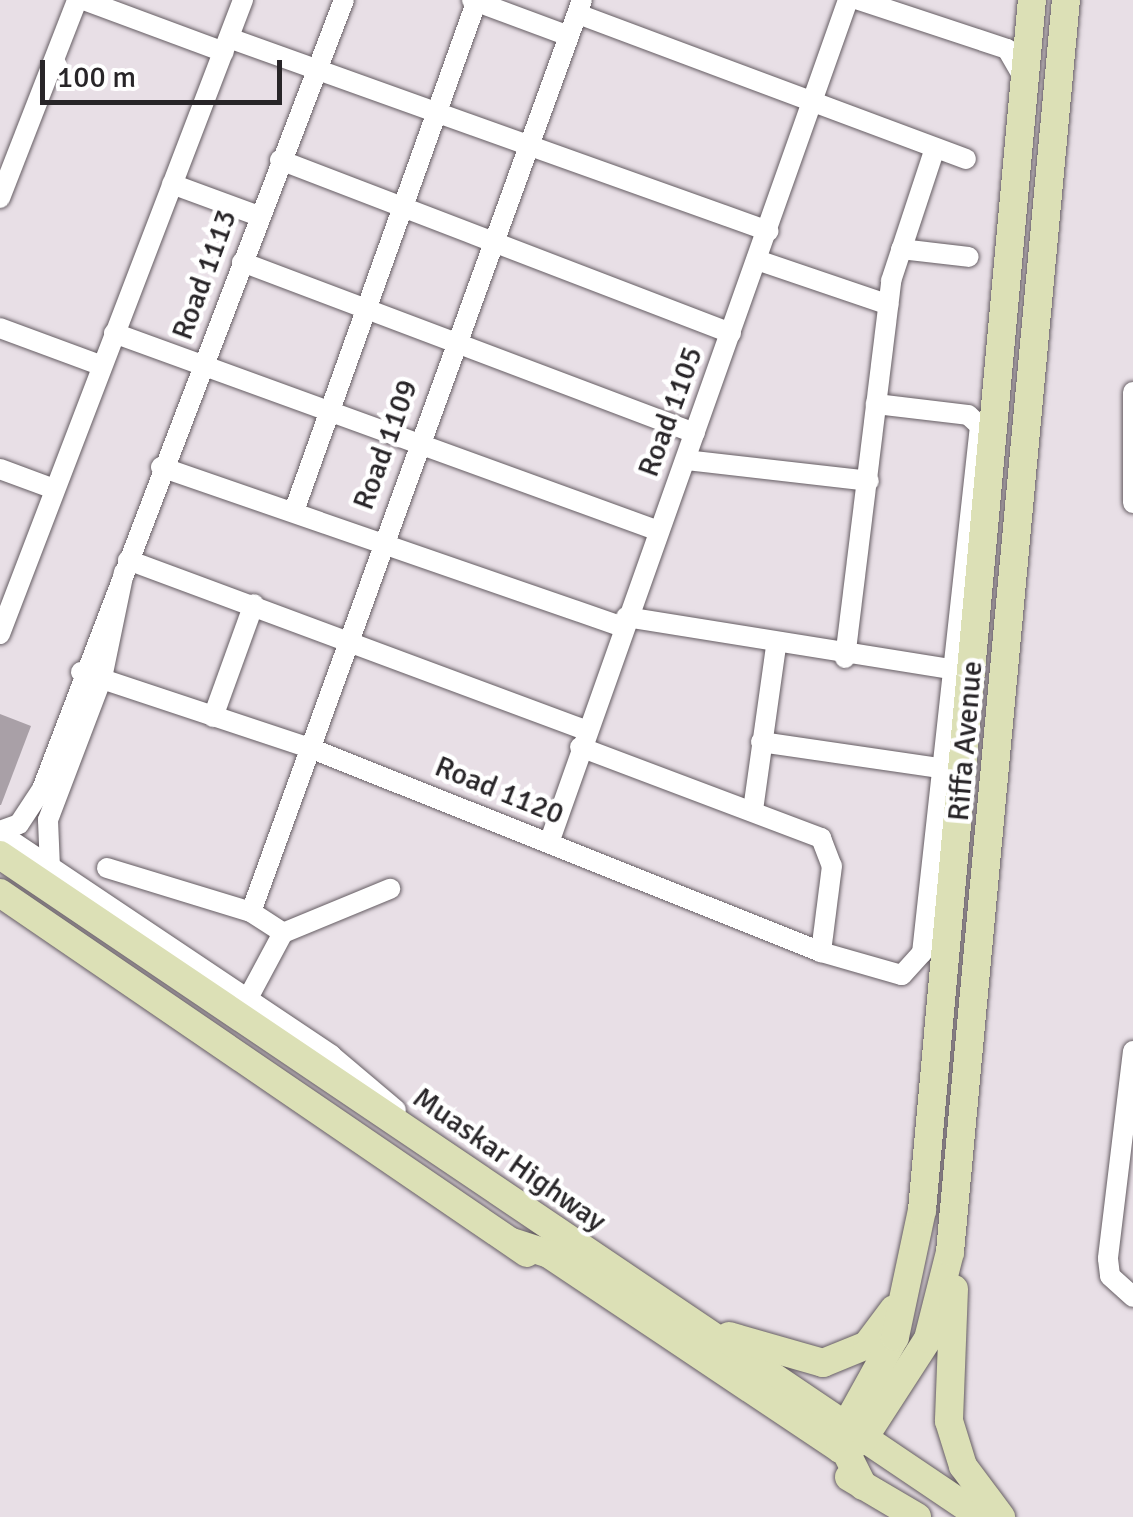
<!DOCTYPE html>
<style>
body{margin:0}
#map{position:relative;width:1133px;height:1517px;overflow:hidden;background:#e8dfe6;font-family:Signika,sans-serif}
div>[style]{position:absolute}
.building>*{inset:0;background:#a9a0a7}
.roads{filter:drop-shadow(0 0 2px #655d63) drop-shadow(0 0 2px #655d63)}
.minor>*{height:20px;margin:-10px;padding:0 10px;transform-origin:10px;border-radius:10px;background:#fff}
.major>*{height:28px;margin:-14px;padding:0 14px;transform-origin:14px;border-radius:14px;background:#dce0b6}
span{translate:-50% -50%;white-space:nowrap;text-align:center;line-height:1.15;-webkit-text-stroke:9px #fff;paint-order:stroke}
.street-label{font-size:30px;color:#282528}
.scale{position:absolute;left:40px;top:60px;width:242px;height:45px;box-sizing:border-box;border:5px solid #282528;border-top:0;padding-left:12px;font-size:30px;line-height:35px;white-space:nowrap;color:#282528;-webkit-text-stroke:8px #fff;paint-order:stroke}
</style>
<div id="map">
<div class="building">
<i style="clip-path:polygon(0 714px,31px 726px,1px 805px,0 805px)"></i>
</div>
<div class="roads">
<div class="minor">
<i style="left:84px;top:0;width:149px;rotate:20.4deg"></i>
<i style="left:472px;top:0;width:103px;rotate:20.4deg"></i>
<i style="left:859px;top:0;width:156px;rotate:18.3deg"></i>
<i style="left:1007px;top:49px;width:32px;rotate:60deg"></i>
<i style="left:578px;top:14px;width:414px;rotate:20.5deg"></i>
<i style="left:229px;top:38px;width:573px;rotate:19.7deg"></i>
<i style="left:280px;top:160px;width:483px;rotate:21deg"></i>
<i style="left:172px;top:184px;width:93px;rotate:20.2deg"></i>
<i style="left:0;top:198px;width:212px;rotate:-68.7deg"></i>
<i style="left:901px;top:249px;width:68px;rotate:6.7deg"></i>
<i style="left:757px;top:260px;width:139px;rotate:18.8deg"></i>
<i style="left:242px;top:262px;width:484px;rotate:20.7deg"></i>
<i style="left:0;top:328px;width:107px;rotate:20.3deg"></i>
<i style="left:114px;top:333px;width:580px;rotate:19.97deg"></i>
<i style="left:1133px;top:392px;width:111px;rotate:90deg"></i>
<i style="left:686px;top:460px;width:184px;rotate:6.5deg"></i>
<i style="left:161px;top:467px;width:488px;rotate:19.1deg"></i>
<i style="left:0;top:469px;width:58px;rotate:20.3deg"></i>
<i style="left:294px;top:511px;width:543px;rotate:-70.3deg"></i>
<i style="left:128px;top:560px;width:489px;rotate:20.4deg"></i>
<i style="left:626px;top:617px;width:327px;rotate:9.1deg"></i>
<i style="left:0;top:634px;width:679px;rotate:-69.03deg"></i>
<i style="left:845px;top:658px;width:380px;rotate:-83deg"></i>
<i style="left:891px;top:281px;width:140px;rotate:-71.7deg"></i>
<i style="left:81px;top:672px;width:241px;rotate:18.4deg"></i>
<i style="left:310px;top:748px;width:550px;rotate:21.76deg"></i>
<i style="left:821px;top:952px;width:84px;rotate:15.9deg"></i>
<i style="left:902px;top:975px;width:30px;rotate:-48deg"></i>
<i style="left:922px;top:953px;width:530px;rotate:-83.72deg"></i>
<i style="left:980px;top:426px;width:16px;rotate:-137deg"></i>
<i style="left:968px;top:415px;width:93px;rotate:-173.2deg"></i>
<i style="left:213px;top:717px;width:120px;rotate:-70.1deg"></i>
<i style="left:761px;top:742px;width:181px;rotate:8.3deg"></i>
<i style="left:580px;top:747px;width:258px;rotate:20.7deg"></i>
<i style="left:821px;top:838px;width:30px;rotate:69deg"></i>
<i style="left:832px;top:866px;width:87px;rotate:97.3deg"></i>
<i style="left:753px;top:810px;width:165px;rotate:-82deg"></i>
<i style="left:0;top:831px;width:20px;rotate:-20deg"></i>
<i style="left:19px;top:824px;width:42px;rotate:-56.7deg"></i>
<i style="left:42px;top:789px;width:845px;rotate:-69.06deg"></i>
<i style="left:0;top:833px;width:399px;rotate:33.8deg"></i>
<i style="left:331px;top:1055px;width:85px;rotate:40.2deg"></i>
<i style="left:549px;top:843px;width:894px;rotate:-70.47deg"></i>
<i style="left:50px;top:868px;width:48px;rotate:-92.4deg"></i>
<i style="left:48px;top:820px;width:152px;rotate:-69.2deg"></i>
<i style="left:102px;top:678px;width:108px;rotate:-78.3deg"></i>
<i style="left:107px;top:868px;width:151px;rotate:17deg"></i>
<i style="left:251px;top:912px;width:38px;rotate:33deg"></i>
<i style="left:251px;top:912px;width:970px;rotate:-70.05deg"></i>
<i style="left:247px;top:1000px;width:76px;rotate:-61.8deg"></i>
<i style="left:283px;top:933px;width:116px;rotate:-22.4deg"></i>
<i style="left:1133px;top:1051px;width:209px;rotate:96.9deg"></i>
<i style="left:1108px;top:1259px;width:17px;rotate:83deg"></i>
<i style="left:1110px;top:1276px;width:31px;rotate:42deg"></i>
</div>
<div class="major">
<i style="left:0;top:855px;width:1183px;rotate:34.01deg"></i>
<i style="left:0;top:893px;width:638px;rotate:34.34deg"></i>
<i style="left:512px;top:1242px;width:39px;rotate:18deg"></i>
<i style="left:549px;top:1254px;width:350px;rotate:33.8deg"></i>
<i style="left:840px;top:1449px;width:23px;rotate:-20deg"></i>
<i style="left:862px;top:1441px;width:121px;rotate:-57.1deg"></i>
<i style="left:928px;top:1339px;width:90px;rotate:-75.8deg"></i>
<i style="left:950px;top:1252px;width:1257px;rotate:-84.71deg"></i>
<i style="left:954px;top:1289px;width:132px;rotate:92.2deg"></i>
<i style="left:949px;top:1421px;width:47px;rotate:72.7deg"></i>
<i style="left:963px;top:1466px;width:64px;rotate:53.3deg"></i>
<i style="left:729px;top:1336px;width:98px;rotate:16deg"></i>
<i style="left:823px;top:1363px;width:48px;rotate:-22.2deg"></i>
<i style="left:867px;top:1345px;width:45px;rotate:-53.1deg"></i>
<i style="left:849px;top:1477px;width:79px;rotate:30.5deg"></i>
<i style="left:863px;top:1486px;width:54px;rotate:-116.6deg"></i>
<i style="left:839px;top:1438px;width:115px;rotate:-61deg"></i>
<i style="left:895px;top:1337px;width:130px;rotate:-78deg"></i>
<i style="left:922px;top:1210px;width:1215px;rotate:-84.81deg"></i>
</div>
</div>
<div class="street-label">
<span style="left:205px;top:275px;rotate:-70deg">Road 1113</span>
<span style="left:671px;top:412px;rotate:-70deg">Road 1105</span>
<span style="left:386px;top:445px;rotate:-70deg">Road 1109</span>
<span style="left:966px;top:741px;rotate:-85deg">Riffa Avenue</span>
<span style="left:499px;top:791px;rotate:22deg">Road 1120</span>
<span style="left:509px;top:1160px;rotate:35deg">Muaskar Highway</span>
</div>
<div class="scale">100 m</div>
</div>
